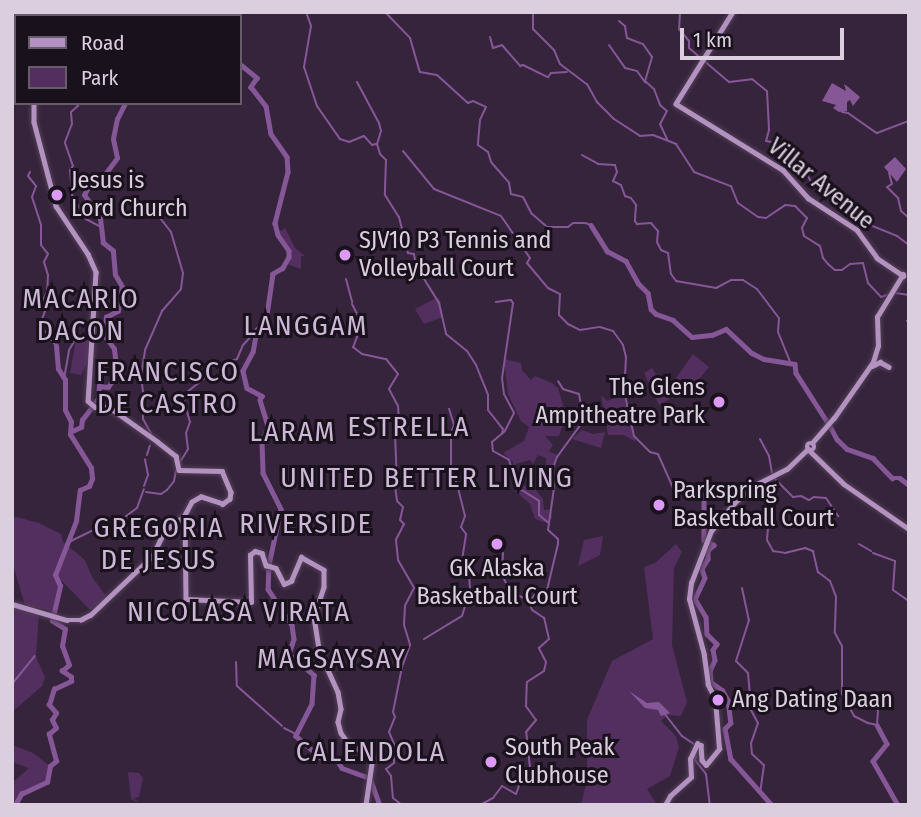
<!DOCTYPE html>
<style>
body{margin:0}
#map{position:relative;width:921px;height:817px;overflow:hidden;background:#36243c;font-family:"Fira Sans Condensed",sans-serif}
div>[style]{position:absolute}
.green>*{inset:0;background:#532f60}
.water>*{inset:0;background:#865797}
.stream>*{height:2px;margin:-1px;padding:0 1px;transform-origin:1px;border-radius:1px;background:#865797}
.river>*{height:4.5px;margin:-2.25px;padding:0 2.25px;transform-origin:2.25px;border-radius:2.25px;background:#865797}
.roads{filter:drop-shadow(0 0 2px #503f56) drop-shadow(0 0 2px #503f56)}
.secondary>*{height:4.5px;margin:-2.25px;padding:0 2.25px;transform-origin:2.25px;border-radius:2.25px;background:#b392c0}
.secondary>.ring{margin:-2.25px;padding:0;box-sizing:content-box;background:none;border:4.5px solid #b392c0;border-radius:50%}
.dots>*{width:19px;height:19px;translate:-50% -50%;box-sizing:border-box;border:4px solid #19111c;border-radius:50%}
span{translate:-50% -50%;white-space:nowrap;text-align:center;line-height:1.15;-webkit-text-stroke:6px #19111c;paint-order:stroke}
.poi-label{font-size:24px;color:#dbcfdf}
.left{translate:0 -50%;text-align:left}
.right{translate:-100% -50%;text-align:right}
.street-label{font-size:24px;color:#dbcfdf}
.quarter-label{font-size:28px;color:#cdb7d6;letter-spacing:2px}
.frame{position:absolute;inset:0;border:14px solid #dbcfdf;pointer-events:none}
.legend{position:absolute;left:14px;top:14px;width:228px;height:91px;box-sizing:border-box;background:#19111c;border:2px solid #675d6a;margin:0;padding:9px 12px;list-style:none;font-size:21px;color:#dbcfdf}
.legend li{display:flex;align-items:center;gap:14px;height:35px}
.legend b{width:35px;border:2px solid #675d6a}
.scale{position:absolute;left:680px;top:28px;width:164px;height:32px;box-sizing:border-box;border:4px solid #dbcfdf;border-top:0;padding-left:9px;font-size:21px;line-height:24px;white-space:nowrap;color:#dbcfdf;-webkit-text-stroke:5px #19111c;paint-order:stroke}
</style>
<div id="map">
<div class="green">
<i style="clip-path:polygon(285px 228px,295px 248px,305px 256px,301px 256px,301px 269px,287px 264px,290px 251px,278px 233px)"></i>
<i style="clip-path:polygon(436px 298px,440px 300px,443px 317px,424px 324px,415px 309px)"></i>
<i style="clip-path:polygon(77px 335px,90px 338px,89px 359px,81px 375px,70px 373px)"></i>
<i style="clip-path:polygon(693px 354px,709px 367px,689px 391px,676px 378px)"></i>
<i style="clip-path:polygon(504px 359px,521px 363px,522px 370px,531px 380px,535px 376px,552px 383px,558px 388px,566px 415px,559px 436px,545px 436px,553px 445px,549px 451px,557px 455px,552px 468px,546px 468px,546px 458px,538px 455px,533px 464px,530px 460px,516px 464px,519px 480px,527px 488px,535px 489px,543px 499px,544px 510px,551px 509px,552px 518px,547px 523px,535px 519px,530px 504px,515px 491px,519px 487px,514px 480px,513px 462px,503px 453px,524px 441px,529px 427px,521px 421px,508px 394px)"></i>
<i style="clip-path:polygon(652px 368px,670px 399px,659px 405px,644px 373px)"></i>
<i style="clip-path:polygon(601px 395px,607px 401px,623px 395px,636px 442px,624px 435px,608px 435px)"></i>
<i style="clip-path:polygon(582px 430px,593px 434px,605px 432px,601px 448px,572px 439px)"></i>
<i style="clip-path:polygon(12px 516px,39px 523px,61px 534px,63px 542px,85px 560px,92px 577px,107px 597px,94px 609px,89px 609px,62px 581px,54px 615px,48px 610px,25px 605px,12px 562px)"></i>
<i style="clip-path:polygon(603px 536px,600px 555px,578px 566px,584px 540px)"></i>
<i style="clip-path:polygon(676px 544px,682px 552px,674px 568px,672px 645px,687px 702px,681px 716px,667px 715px,661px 721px,676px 736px,679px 747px,670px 776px,647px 789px,657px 805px,581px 805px,587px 780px,587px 720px,612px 661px,653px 639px,644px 567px,655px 563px)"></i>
<i style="clip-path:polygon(12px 605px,39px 614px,36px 657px,45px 677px,42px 686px,12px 712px)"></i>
<i style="clip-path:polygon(12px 745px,33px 753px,50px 766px,47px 782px,21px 794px,15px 805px,12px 805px,12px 783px,29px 768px,12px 762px)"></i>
<i style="clip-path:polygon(128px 772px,139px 773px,143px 778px,139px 797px,134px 798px,138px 802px,131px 799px)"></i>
</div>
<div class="water">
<i style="clip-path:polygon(832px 83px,846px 91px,844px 84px,847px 86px,860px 97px,853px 106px,850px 100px,847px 102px,847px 111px,839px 112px,833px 108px,836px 105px,822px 101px)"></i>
<i style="clip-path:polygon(895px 157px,906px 169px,897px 182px,884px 167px)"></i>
<i style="clip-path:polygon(629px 691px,647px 703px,659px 702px,670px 713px,661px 716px,658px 710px,645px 708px)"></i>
</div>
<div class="stream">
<i style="left:26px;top:12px;width:6px;rotate:39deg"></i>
<i style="left:306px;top:12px;width:15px;rotate:70deg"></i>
<i style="left:311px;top:26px;width:42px;rotate:99.7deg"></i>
<i style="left:304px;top:67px;width:41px;rotate:71.6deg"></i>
<i style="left:317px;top:106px;width:40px;rotate:55.1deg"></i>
<i style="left:340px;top:139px;width:9px;rotate:18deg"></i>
<i style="left:349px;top:142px;width:16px;rotate:-22deg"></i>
<i style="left:364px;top:136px;width:12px;rotate:48deg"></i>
<i style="left:372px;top:145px;width:4px;rotate:-14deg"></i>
<i style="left:385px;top:12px;width:36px;rotate:46deg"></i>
<i style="left:410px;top:38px;width:35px;rotate:74deg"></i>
<i style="left:420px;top:72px;width:17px;rotate:10deg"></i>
<i style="left:437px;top:75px;width:42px;rotate:42.1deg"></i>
<i style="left:468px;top:103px;width:5px;rotate:-22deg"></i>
<i style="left:473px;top:101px;width:14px;rotate:25deg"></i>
<i style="left:486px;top:107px;width:14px;rotate:115deg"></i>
<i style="left:480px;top:120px;width:25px;rotate:95deg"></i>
<i style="left:478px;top:145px;width:12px;rotate:35deg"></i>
<i style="left:488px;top:152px;width:10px;rotate:73deg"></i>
<i style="left:491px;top:162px;width:28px;rotate:49deg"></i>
<i style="left:509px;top:183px;width:11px;rotate:80deg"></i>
<i style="left:511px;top:194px;width:12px;rotate:14deg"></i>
<i style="left:523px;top:197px;width:18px;rotate:63deg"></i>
<i style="left:531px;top:213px;width:21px;rotate:41deg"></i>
<i style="left:547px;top:227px;width:21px"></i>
<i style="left:568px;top:227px;width:6px;rotate:-39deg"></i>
<i style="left:573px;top:223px;width:11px"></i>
<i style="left:533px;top:12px;width:17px;rotate:90deg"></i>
<i style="left:533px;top:29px;width:30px;rotate:45deg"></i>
<i style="left:554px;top:50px;width:15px;rotate:67deg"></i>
<i style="left:560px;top:64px;width:34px;rotate:37deg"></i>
<i style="left:587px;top:84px;width:21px;rotate:61deg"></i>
<i style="left:597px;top:102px;width:24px;rotate:45deg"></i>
<i style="left:614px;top:119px;width:31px;rotate:33deg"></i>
<i style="left:640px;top:136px;width:13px;rotate:-4deg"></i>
<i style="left:653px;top:135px;width:25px;rotate:21deg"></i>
<i style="left:676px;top:144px;width:33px;rotate:57deg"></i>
<i style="left:694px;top:172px;width:40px;rotate:21deg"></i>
<i style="left:731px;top:186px;width:18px;rotate:68deg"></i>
<i style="left:738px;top:203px;width:24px;rotate:35deg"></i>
<i style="left:758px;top:217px;width:8px;rotate:7deg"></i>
<i style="left:766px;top:218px;width:23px;rotate:-34deg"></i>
<i style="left:785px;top:205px;width:10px;rotate:6deg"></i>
<i style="left:795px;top:206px;width:17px;rotate:45deg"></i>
<i style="left:807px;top:218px;width:11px;rotate:117deg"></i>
<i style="left:802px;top:228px;width:8px;rotate:76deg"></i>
<i style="left:804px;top:236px;width:19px;rotate:32deg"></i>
<i style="left:820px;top:246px;width:12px;rotate:76deg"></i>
<i style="left:823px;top:258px;width:8px;rotate:50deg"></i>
<i style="left:828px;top:264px;width:9px;rotate:41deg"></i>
<i style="left:835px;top:270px;width:7px"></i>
<i style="left:842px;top:270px;width:10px;rotate:-37deg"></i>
<i style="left:850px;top:264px;width:13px;rotate:-4deg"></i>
<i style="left:863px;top:263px;width:21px;rotate:76deg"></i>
<i style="left:868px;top:283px;width:19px;rotate:47deg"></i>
<i style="left:881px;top:297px;width:6px;rotate:-18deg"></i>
<i style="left:680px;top:12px;width:17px;rotate:93deg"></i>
<i style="left:679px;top:29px;width:16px;rotate:50deg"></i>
<i style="left:689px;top:41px;width:7px;rotate:90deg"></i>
<i style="left:689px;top:48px;width:52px;rotate:40.4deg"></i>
<i style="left:729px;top:82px;width:23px;rotate:-7deg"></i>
<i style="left:752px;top:79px;width:19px;rotate:39deg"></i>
<i style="left:767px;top:91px;width:39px;rotate:87deg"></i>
<i style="left:769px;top:130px;width:11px;rotate:105deg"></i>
<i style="left:766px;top:141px;width:16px;rotate:11deg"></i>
<i style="left:782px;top:144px;width:17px;rotate:59deg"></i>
<i style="left:791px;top:159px;width:12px;rotate:20deg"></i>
<i style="left:802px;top:163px;width:19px;rotate:65deg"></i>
<i style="left:810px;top:180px;width:16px;rotate:40deg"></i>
<i style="left:822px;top:190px;width:7px;rotate:74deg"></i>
<i style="left:824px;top:197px;width:25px;rotate:14deg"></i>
<i style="left:848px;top:203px;width:26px;rotate:50deg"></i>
<i style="left:865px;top:223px;width:35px;rotate:22deg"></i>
<i style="left:897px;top:236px;width:15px;rotate:37deg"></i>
<i style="left:619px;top:21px;width:8px;rotate:40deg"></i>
<i style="left:625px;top:26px;width:12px;rotate:81deg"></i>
<i style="left:627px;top:38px;width:17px;rotate:21deg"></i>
<i style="left:643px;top:44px;width:16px;rotate:55deg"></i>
<i style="left:652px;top:57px;width:25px;rotate:106deg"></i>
<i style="left:645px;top:81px;width:12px;rotate:42deg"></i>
<i style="left:654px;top:89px;width:17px;rotate:69deg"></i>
<i style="left:660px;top:105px;width:9px;rotate:41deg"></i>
<i style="left:667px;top:111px;width:15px;rotate:118deg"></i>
<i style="left:660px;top:124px;width:17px;rotate:65deg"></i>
<i style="left:490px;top:37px;width:11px;rotate:75deg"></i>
<i style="left:493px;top:48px;width:9px;rotate:-18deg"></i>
<i style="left:502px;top:45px;width:28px;rotate:49deg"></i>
<i style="left:520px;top:66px;width:3px;rotate:-18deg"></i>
<i style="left:523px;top:65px;width:28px;rotate:26deg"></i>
<i style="left:548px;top:77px;width:5px;rotate:-53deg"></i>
<i style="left:551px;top:73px;width:16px;rotate:-4deg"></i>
<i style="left:609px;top:45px;width:28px;rotate:55deg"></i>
<i style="left:625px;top:68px;width:12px;rotate:14deg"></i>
<i style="left:637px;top:71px;width:14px;rotate:54deg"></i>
<i style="left:357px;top:82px;width:47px;rotate:61.8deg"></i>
<i style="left:379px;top:123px;width:8px;rotate:76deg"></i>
<i style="left:381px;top:131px;width:14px;rotate:107deg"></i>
<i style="left:377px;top:144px;width:10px;rotate:73deg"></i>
<i style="left:380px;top:154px;width:8px;rotate:45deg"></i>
<i style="left:386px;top:160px;width:35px;rotate:92deg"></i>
<i style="left:385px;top:195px;width:26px;rotate:58deg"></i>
<i style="left:399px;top:217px;width:37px;rotate:76deg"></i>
<i style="left:408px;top:253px;width:6px;rotate:9deg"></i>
<i style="left:414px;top:254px;width:12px;rotate:81deg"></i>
<i style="left:416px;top:266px;width:44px;rotate:58.1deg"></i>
<i style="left:439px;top:303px;width:32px;rotate:77deg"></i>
<i style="left:446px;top:334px;width:27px;rotate:39deg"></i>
<i style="left:467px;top:351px;width:17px;rotate:57deg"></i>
<i style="left:476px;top:365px;width:32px;rotate:68deg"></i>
<i style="left:488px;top:395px;width:15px;rotate:90deg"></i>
<i style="left:488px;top:410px;width:24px;rotate:52deg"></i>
<i style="left:503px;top:429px;width:5px;rotate:101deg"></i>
<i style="left:842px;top:112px;width:6px;rotate:9deg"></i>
<i style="left:848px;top:113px;width:35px;rotate:35deg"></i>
<i style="left:877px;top:133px;width:34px;rotate:-21deg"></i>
<i style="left:65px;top:142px;width:19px;rotate:-69deg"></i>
<i style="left:72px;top:124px;width:12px;rotate:-95deg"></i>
<i style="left:71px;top:112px;width:9px;rotate:-41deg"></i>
<i style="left:78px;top:106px;width:4px;rotate:-124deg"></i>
<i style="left:65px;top:143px;width:24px;rotate:71deg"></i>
<i style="left:73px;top:166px;width:5px;rotate:127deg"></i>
<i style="left:70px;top:170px;width:25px;rotate:85deg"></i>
<i style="left:72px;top:195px;width:28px;rotate:60deg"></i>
<i style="left:86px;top:219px;width:15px;rotate:28deg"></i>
<i style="left:403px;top:151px;width:49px;rotate:50.8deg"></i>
<i style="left:434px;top:189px;width:72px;rotate:21.9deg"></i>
<i style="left:501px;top:216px;width:51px;rotate:55.4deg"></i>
<i style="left:530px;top:258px;width:6px;rotate:121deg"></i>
<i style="left:527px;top:263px;width:33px;rotate:50deg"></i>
<i style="left:548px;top:288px;width:13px;rotate:27deg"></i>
<i style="left:560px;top:294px;width:21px;rotate:93deg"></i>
<i style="left:559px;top:315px;width:13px;rotate:45deg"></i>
<i style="left:568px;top:324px;width:13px;rotate:27deg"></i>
<i style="left:580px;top:330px;width:20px;rotate:-9deg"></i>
<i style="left:600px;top:327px;width:14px;rotate:17deg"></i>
<i style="left:613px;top:331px;width:17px;rotate:54deg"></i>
<i style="left:623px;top:345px;width:12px;rotate:76deg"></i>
<i style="left:626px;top:357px;width:34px;rotate:93deg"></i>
<i style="left:624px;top:391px;width:46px;rotate:77.5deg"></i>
<i style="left:634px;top:436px;width:23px;rotate:45deg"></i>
<i style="left:650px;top:452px;width:8px;rotate:14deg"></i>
<i style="left:658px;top:454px;width:37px;rotate:66deg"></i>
<i style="left:673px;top:488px;width:23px;rotate:-5deg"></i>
<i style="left:582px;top:155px;width:18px;rotate:29deg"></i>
<i style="left:598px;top:164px;width:17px;rotate:3deg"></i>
<i style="left:615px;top:165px;width:7px;rotate:74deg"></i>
<i style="left:617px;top:172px;width:10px;rotate:114deg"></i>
<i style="left:613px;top:181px;width:9px;rotate:27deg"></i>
<i style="left:621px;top:185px;width:12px;rotate:70deg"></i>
<i style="left:625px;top:196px;width:6px;rotate:18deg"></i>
<i style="left:631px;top:198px;width:9px;rotate:54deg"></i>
<i style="left:636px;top:205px;width:16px;rotate:94deg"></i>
<i style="left:635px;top:221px;width:4px;rotate:56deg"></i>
<i style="left:637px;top:224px;width:14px;rotate:-4deg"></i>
<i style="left:651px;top:223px;width:11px;rotate:49deg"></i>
<i style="left:658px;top:231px;width:11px;rotate:95deg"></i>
<i style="left:657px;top:242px;width:9px;rotate:63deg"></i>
<i style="left:661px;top:250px;width:8px;rotate:23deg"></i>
<i style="left:668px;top:253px;width:21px;rotate:82deg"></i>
<i style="left:671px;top:274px;width:9px;rotate:54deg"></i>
<i style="left:676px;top:281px;width:41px;rotate:9.9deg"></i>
<i style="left:716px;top:288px;width:17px;rotate:-28deg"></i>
<i style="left:731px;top:280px;width:12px"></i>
<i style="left:743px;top:280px;width:17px;rotate:33deg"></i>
<i style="left:757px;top:289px;width:36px;rotate:53deg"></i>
<i style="left:779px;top:318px;width:14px;rotate:94deg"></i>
<i style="left:778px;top:332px;width:31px;rotate:68deg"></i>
<i style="left:30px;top:172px;width:4px;rotate:117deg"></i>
<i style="left:28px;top:176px;width:13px;rotate:51deg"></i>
<i style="left:36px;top:186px;width:12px;rotate:110deg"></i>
<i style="left:32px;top:197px;width:29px;rotate:72deg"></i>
<i style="left:41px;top:225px;width:20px;rotate:90deg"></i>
<i style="left:41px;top:245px;width:11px;rotate:52deg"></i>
<i style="left:48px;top:254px;width:9px;rotate:117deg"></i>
<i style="left:44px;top:262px;width:14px;rotate:73deg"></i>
<i style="left:48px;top:275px;width:17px;rotate:93deg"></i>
<i style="left:47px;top:292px;width:14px;rotate:115deg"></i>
<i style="left:41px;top:305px;width:7px;rotate:56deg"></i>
<i style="left:45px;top:311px;width:15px;rotate:110deg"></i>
<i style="left:40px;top:325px;width:26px;rotate:53deg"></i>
<i style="left:889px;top:173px;width:11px;rotate:75deg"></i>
<i style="left:892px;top:184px;width:6px;rotate:149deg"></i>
<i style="left:887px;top:187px;width:16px;rotate:45deg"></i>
<i style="left:898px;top:198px;width:13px;rotate:77deg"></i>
<i style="left:901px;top:211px;width:11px;rotate:41deg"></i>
<i style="left:585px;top:223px;width:6px;rotate:18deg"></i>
<i style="left:346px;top:279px;width:24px;rotate:75deg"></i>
<i style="left:896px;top:293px;width:13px;rotate:9deg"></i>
<i style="left:496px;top:302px;width:15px;rotate:-8deg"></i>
<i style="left:511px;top:300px;width:4px;rotate:56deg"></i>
<i style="left:513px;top:303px;width:76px;rotate:98.3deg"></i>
<i style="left:502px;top:378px;width:16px;rotate:83deg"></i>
<i style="left:504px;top:394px;width:21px;rotate:62deg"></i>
<i style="left:514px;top:413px;width:20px;rotate:117deg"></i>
<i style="left:505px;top:431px;width:17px;rotate:140deg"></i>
<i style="left:492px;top:442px;width:9px;rotate:84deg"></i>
<i style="left:493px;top:451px;width:18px;rotate:29deg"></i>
<i style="left:509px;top:460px;width:28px;rotate:73deg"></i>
<i style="left:517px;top:487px;width:26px;rotate:32deg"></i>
<i style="left:539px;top:501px;width:14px;rotate:90deg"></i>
<i style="left:539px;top:515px;width:13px;rotate:39deg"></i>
<i style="left:352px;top:304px;width:22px;rotate:63deg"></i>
<i style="left:362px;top:324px;width:25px;rotate:111deg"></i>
<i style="left:353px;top:347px;width:11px;rotate:38deg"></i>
<i style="left:362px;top:354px;width:25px;rotate:12deg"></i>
<i style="left:386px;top:359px;width:19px;rotate:51deg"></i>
<i style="left:398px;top:374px;width:17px;rotate:121deg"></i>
<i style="left:389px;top:389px;width:19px;rotate:62deg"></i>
<i style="left:398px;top:406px;width:15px;rotate:86deg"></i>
<i style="left:399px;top:421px;width:13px;rotate:108deg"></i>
<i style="left:395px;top:433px;width:51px;rotate:87.8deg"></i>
<i style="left:907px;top:321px;width:3px;rotate:-45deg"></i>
<i style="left:64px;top:379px;width:29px;rotate:-80deg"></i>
<i style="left:69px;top:350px;width:12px;rotate:-59deg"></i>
<i style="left:143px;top:392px;width:16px;rotate:-97deg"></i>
<i style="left:141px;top:376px;width:26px;rotate:-81deg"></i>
<i style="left:145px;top:350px;width:43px;rotate:-66.4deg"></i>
<i style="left:162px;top:311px;width:29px;rotate:-49deg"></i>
<i style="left:181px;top:289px;width:16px;rotate:-83deg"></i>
<i style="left:183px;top:273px;width:43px;rotate:-106.3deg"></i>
<i style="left:171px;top:232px;width:16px;rotate:-128deg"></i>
<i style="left:143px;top:394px;width:25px;rotate:90deg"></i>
<i style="left:143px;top:419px;width:18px;rotate:61deg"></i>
<i style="left:760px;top:439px;width:19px;rotate:62deg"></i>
<i style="left:769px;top:456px;width:17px;rotate:80deg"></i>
<i style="left:147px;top:455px;width:10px;rotate:-73deg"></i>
<i style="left:180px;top:462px;width:15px;rotate:-58deg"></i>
<i style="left:188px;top:449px;width:16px;rotate:-97deg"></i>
<i style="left:186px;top:433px;width:12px;rotate:-70deg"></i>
<i style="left:190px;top:422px;width:22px;rotate:-106deg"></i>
<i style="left:184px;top:401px;width:9px;rotate:-72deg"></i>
<i style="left:187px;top:392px;width:24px;rotate:-38deg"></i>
<i style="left:206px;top:377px;width:11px;rotate:-63deg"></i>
<i style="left:211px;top:367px;width:27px;rotate:-17deg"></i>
<i style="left:237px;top:359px;width:15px;rotate:-67deg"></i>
<i style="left:243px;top:345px;width:21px;rotate:-47deg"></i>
<i style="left:774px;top:478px;width:27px;rotate:45deg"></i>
<i style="left:793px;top:497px;width:8px;rotate:-7deg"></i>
<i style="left:801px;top:496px;width:9px;rotate:27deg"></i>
<i style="left:809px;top:500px;width:6px;rotate:-31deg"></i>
<i style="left:814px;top:497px;width:12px;rotate:5deg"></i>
<i style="left:826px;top:498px;width:22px;rotate:56deg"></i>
<i style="left:144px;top:486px;width:12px;rotate:-70deg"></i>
<i style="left:148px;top:475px;width:16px;rotate:-101deg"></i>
<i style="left:395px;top:486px;width:15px;rotate:82deg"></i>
<i style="left:397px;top:501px;width:8px;rotate:45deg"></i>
<i style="left:403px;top:507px;width:13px;rotate:103deg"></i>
<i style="left:400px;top:520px;width:6px;rotate:45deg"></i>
<i style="left:404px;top:524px;width:18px;rotate:117deg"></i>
<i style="left:396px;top:540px;width:20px;rotate:84deg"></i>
<i style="left:398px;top:560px;width:32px;rotate:60deg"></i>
<i style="left:414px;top:588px;width:20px;rotate:117deg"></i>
<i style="left:405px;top:606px;width:19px;rotate:93deg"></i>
<i style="left:404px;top:625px;width:21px;rotate:73deg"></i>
<i style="left:410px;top:645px;width:23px;rotate:110deg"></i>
<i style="left:402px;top:667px;width:46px;rotate:101.3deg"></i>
<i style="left:393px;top:712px;width:5px;rotate:68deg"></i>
<i style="left:395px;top:717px;width:16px;rotate:112deg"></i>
<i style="left:389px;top:732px;width:13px;rotate:67deg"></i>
<i style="left:394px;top:744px;width:19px;rotate:90deg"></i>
<i style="left:394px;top:763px;width:10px;rotate:143deg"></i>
<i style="left:386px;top:769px;width:9px;rotate:54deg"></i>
<i style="left:391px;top:776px;width:22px;rotate:85deg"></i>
<i style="left:393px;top:798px;width:11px;rotate:38deg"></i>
<i style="left:146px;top:492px;width:15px;rotate:8deg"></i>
<i style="left:161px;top:494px;width:7px;rotate:-34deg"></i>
<i style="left:167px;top:490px;width:11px;rotate:-52deg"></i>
<i style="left:174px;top:481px;width:10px;rotate:-79deg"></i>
<i style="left:768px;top:528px;width:12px;rotate:95deg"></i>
<i style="left:767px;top:540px;width:13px;rotate:61deg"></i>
<i style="left:773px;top:551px;width:12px;rotate:9deg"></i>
<i style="left:785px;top:553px;width:21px;rotate:-14deg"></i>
<i style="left:805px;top:548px;width:9px;rotate:21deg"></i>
<i style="left:813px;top:551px;width:22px;rotate:77deg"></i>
<i style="left:818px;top:572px;width:15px;rotate:37deg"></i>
<i style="left:830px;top:581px;width:17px;rotate:69deg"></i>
<i style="left:836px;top:597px;width:36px;rotate:92deg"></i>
<i style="left:835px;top:633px;width:15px;rotate:62deg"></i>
<i style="left:842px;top:646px;width:48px;rotate:90deg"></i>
<i style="left:842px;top:694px;width:25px;rotate:61deg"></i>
<i style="left:854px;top:716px;width:16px;rotate:27deg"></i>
<i style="left:868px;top:723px;width:9px;rotate:13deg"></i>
<i style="left:877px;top:725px;width:16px;rotate:-86deg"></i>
<i style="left:109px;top:529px;width:35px;rotate:-37deg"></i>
<i style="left:137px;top:508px;width:20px;rotate:-70deg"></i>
<i style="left:69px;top:542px;width:32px;rotate:-26deg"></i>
<i style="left:98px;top:528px;width:9px;rotate:6deg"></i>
<i style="left:859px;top:544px;width:14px;rotate:30deg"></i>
<i style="left:503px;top:553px;width:21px;rotate:93deg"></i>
<i style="left:502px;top:574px;width:13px;rotate:67deg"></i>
<i style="left:507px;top:586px;width:3px;rotate:18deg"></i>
<i style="left:510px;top:587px;width:5px;rotate:90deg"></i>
<i style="left:510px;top:592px;width:21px;rotate:23deg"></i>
<i style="left:873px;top:553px;width:23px;rotate:20deg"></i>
<i style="left:895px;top:561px;width:29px;rotate:94deg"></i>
<i style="left:893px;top:590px;width:19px;rotate:35deg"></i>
<i style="left:742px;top:588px;width:33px;rotate:78deg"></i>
<i style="left:749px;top:620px;width:43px;rotate:107.6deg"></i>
<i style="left:736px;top:661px;width:17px;rotate:45deg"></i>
<i style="left:748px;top:673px;width:37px;rotate:85deg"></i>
<i style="left:751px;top:710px;width:15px;rotate:62deg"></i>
<i style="left:758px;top:723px;width:21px;rotate:109deg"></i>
<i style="left:751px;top:743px;width:11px;rotate:85deg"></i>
<i style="left:752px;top:754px;width:16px;rotate:43deg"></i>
<i style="left:764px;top:765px;width:27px;rotate:98deg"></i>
<i style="left:424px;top:639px;width:44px;rotate:-31.2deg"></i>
<i style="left:462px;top:616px;width:28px;rotate:-73deg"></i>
<i style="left:470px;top:589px;width:14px;rotate:-94deg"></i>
<i style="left:469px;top:575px;width:17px;rotate:-115deg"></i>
<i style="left:462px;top:560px;width:26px;rotate:-81deg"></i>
<i style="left:466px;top:534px;width:9px;rotate:-126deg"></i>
<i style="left:461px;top:527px;width:12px;rotate:-70deg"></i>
<i style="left:465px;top:516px;width:34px;rotate:-104deg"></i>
<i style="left:457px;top:483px;width:10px;rotate:-127deg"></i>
<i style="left:451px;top:475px;width:42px;rotate:-90deg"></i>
<i style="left:451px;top:433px;width:9px;rotate:-69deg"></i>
<i style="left:454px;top:425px;width:17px;rotate:-107deg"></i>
<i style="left:236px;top:662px;width:24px;rotate:88deg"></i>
<i style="left:237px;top:686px;width:60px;rotate:41.6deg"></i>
<i style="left:12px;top:684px;width:36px;rotate:-51deg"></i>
<i style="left:664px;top:713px;width:29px;rotate:52deg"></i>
<i style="left:682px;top:736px;width:14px;rotate:34deg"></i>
<i style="left:284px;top:728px;width:13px;rotate:27deg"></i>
<i style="left:698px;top:748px;width:12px;rotate:104deg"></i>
<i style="left:695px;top:760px;width:18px;rotate:52deg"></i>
<i style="left:706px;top:774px;width:31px;rotate:83deg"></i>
<i style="left:480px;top:805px;width:15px;rotate:-28deg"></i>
<i style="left:493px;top:798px;width:15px;rotate:-53deg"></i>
<i style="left:502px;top:786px;width:16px;rotate:30deg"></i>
<i style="left:516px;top:794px;width:15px;rotate:-70deg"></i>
<i style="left:521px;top:780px;width:15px;rotate:-53deg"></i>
<i style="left:530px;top:768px;width:36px;rotate:-96deg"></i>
<i style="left:526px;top:732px;width:16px;rotate:-50deg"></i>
<i style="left:536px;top:720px;width:17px;rotate:-126deg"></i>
<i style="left:526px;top:706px;width:24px;rotate:-88deg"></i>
<i style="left:527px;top:682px;width:20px;rotate:-33deg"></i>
<i style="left:544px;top:671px;width:9px;rotate:-77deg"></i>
<i style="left:546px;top:662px;width:16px;rotate:-117deg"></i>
<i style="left:539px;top:648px;width:13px;rotate:-42deg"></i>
<i style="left:549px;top:639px;width:22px;rotate:-103deg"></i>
<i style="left:544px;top:618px;width:14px;rotate:-146deg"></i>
<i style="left:532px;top:610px;width:9px;rotate:-111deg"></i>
<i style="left:529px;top:602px;width:10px;rotate:-53deg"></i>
<i style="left:535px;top:594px;width:13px;rotate:-18deg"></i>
<i style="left:547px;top:590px;width:47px;rotate:-76.6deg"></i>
<i style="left:558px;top:544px;width:5px;rotate:-90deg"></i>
<i style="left:558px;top:539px;width:13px;rotate:-138deg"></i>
<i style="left:548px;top:530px;width:49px;rotate:-81.9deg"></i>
<i style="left:555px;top:481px;width:13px;rotate:-99deg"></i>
<i style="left:553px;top:468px;width:12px;rotate:-70deg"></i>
<i style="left:557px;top:457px;width:46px;rotate:-53.9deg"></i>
<i style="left:584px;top:420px;width:26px;rotate:-101deg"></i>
<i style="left:579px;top:394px;width:17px;rotate:-163deg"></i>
<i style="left:563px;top:389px;width:9px;rotate:-122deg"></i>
</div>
<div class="river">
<i style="left:212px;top:12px;width:9px;rotate:27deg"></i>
<i style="left:240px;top:64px;width:22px;rotate:39deg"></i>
<i style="left:257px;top:78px;width:11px;rotate:124deg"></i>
<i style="left:251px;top:87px;width:24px;rotate:52deg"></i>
<i style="left:266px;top:106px;width:28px;rotate:80deg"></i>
<i style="left:271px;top:134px;width:28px;rotate:55deg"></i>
<i style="left:287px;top:157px;width:15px;rotate:86deg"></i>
<i style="left:288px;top:172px;width:53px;rotate:104.3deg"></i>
<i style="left:275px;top:223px;width:12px;rotate:76deg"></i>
<i style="left:278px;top:235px;width:19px;rotate:55deg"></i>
<i style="left:289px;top:251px;width:6px;rotate:90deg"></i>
<i style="left:289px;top:257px;width:13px;rotate:119deg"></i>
<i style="left:283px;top:268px;width:12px;rotate:149deg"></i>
<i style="left:273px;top:274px;width:49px;rotate:98.3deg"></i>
<i style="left:266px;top:322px;width:12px;rotate:138deg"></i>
<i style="left:257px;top:330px;width:22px;rotate:100deg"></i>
<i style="left:253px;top:352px;width:21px;rotate:118deg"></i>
<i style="left:243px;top:371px;width:17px;rotate:77deg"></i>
<i style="left:247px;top:388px;width:17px;rotate:28deg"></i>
<i style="left:262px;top:396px;width:4px;rotate:117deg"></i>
<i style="left:260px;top:400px;width:28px;rotate:73deg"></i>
<i style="left:268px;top:427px;width:16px;rotate:112deg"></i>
<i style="left:262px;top:442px;width:31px;rotate:88deg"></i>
<i style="left:263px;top:473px;width:40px;rotate:63.4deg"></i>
<i style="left:281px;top:509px;width:57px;rotate:102.1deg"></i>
<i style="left:269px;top:565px;width:24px;rotate:92deg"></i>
<i style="left:268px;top:589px;width:43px;rotate:56.3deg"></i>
<i style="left:292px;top:625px;width:14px;rotate:82deg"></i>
<i style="left:294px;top:639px;width:16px;rotate:108deg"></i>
<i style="left:289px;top:654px;width:33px;rotate:40deg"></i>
<i style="left:314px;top:675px;width:29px;rotate:94deg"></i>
<i style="left:312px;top:704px;width:36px;rotate:117deg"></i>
<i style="left:296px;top:736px;width:37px;rotate:41deg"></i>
<i style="left:324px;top:760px;width:13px"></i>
<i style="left:337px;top:760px;width:9px;rotate:58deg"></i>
<i style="left:342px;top:768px;width:30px;rotate:20deg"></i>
<i style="left:370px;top:778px;width:29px;rotate:70deg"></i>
<i style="left:591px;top:225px;width:31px;rotate:58deg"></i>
<i style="left:607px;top:251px;width:21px;rotate:28deg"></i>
<i style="left:626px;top:261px;width:25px;rotate:61deg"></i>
<i style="left:638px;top:283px;width:14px;rotate:45deg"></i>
<i style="left:648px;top:293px;width:16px;rotate:79deg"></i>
<i style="left:651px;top:309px;width:7px;rotate:45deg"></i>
<i style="left:656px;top:314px;width:18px;rotate:19deg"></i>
<i style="left:673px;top:320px;width:25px;rotate:42deg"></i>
<i style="left:692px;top:337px;width:20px;rotate:-6deg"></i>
<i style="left:712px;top:335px;width:15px;rotate:-23deg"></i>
<i style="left:726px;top:329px;width:35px;rotate:43deg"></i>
<i style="left:752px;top:353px;width:13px;rotate:27deg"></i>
<i style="left:764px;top:359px;width:31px;rotate:9deg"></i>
<i style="left:795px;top:364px;width:9px;rotate:84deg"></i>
<i style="left:796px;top:373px;width:59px;rotate:57.4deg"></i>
<i style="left:830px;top:426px;width:15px;rotate:62deg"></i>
<i style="left:837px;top:439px;width:14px;rotate:45deg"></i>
<i style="left:847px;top:449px;width:28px;rotate:19deg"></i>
<i style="left:873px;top:458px;width:28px;rotate:46deg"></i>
<i style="left:892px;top:478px;width:8px"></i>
<i style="left:900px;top:478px;width:11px;rotate:38deg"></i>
<i style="left:72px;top:431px;width:10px;rotate:-24deg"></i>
<i style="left:81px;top:427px;width:7px;rotate:-82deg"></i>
<i style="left:82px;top:420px;width:26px;rotate:-53deg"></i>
<i style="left:98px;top:399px;width:13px;rotate:-86deg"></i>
<i style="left:99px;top:386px;width:9px;rotate:6deg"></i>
<i style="left:108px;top:387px;width:16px;rotate:-55deg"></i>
<i style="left:117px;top:374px;width:25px;rotate:-97deg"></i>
<i style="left:114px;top:349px;width:14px;rotate:-126deg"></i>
<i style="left:106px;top:338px;width:8px;rotate:-97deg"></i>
<i style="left:105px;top:330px;width:13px;rotate:-86deg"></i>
<i style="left:106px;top:317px;width:13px;rotate:-27deg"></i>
<i style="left:118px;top:311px;width:24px;rotate:-81deg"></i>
<i style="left:122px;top:287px;width:14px;rotate:-120deg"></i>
<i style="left:115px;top:275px;width:24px;rotate:-95deg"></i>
<i style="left:113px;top:251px;width:13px;rotate:-141deg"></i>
<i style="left:103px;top:243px;width:26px;rotate:-97deg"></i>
<i style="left:100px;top:217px;width:27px;rotate:-126deg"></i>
<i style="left:84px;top:195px;width:13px;rotate:-63deg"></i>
<i style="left:90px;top:183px;width:17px;rotate:-31deg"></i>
<i style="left:105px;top:174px;width:20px;rotate:-53deg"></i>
<i style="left:117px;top:158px;width:19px;rotate:-102deg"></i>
<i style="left:113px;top:139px;width:20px;rotate:-79deg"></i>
<i style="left:117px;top:119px;width:18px;rotate:-63deg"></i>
<i style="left:696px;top:486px;width:14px;rotate:56deg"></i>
<i style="left:704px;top:498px;width:42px;rotate:90deg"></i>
<i style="left:704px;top:540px;width:11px;rotate:27deg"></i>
<i style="left:714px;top:545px;width:8px;rotate:135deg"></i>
<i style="left:708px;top:551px;width:8px;rotate:90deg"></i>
<i style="left:708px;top:559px;width:12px;rotate:121deg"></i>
<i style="left:702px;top:569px;width:9px;rotate:72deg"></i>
<i style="left:705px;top:578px;width:23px;rotate:115deg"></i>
<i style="left:695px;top:599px;width:21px;rotate:59deg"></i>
<i style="left:706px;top:617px;width:17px;rotate:87deg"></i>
<i style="left:707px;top:634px;width:14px;rotate:45deg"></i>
<i style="left:717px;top:644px;width:7px;rotate:124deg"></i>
<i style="left:713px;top:650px;width:10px;rotate:79deg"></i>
<i style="left:715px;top:660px;width:12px;rotate:114deg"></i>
<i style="left:710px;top:671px;width:11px;rotate:85deg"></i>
<i style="left:711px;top:682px;width:14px;rotate:36deg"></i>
<i style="left:722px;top:690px;width:12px;rotate:59deg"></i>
<i style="left:728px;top:700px;width:23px;rotate:83deg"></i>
<i style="left:731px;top:723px;width:8px;rotate:135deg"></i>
<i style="left:725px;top:729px;width:31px;rotate:79deg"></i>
<i style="left:731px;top:759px;width:62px;rotate:48.3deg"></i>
<i style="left:877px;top:725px;width:21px;rotate:62deg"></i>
<i style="left:887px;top:744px;width:22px;rotate:129deg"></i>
<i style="left:873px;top:761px;width:51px;rotate:60.4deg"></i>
<i style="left:15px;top:805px;width:13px;rotate:-61deg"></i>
<i style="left:21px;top:794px;width:29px;rotate:-25deg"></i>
<i style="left:47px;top:782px;width:16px;rotate:-79deg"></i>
<i style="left:50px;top:766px;width:8px;rotate:-40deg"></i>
<i style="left:56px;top:761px;width:28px;rotate:-105deg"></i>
<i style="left:49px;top:734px;width:9px;rotate:-41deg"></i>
<i style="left:56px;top:728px;width:9px;rotate:-117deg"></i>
<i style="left:52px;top:720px;width:8px;rotate:-60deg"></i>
<i style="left:56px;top:713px;width:11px;rotate:-131deg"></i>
<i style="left:49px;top:705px;width:17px;rotate:-73deg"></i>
<i style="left:54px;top:689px;width:19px;rotate:-25deg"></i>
<i style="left:71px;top:681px;width:4px;rotate:-90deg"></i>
<i style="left:71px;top:677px;width:11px;rotate:-146deg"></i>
<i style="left:62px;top:671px;width:9px;rotate:-41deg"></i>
<i style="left:69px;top:665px;width:20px;rotate:-110deg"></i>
<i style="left:62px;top:646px;width:17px;rotate:-80deg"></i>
<i style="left:65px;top:629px;width:15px;rotate:-148deg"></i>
<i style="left:52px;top:621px;width:36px;rotate:-77deg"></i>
<i style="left:60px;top:586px;width:12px;rotate:-114deg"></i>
<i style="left:55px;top:575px;width:58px;rotate:-68.7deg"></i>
<i style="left:76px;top:521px;width:31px;rotate:-83deg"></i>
<i style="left:80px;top:490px;width:10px;rotate:-24deg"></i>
<i style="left:89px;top:486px;width:8px;rotate:-67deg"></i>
<i style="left:92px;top:479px;width:11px;rotate:-95deg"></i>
<i style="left:91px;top:468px;width:39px;rotate:-122deg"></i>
<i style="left:70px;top:435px;width:13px;rotate:-86deg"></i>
<i style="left:71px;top:422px;width:13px;rotate:-117deg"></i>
<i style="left:65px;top:410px;width:30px;rotate:-90deg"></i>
<i style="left:65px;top:380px;width:13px;rotate:-122deg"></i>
<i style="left:58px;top:369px;width:23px;rotate:-95deg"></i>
</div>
<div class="roads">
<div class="secondary">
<i style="left:733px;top:12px;width:108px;rotate:121.8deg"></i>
<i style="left:676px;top:104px;width:126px;rotate:31.7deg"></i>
<i style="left:783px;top:170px;width:38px;rotate:48deg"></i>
<i style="left:808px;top:198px;width:59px;rotate:33.1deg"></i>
<i style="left:857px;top:230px;width:34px;rotate:54deg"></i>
<i style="left:877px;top:258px;width:32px;rotate:34deg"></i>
<i style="left:12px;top:32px;width:7px;rotate:56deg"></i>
<i style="left:34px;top:103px;width:19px;rotate:90deg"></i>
<i style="left:34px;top:122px;width:87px;rotate:75.3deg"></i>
<i style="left:56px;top:206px;width:58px;rotate:56.3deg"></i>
<i style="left:88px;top:254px;width:20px;rotate:66deg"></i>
<i style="left:96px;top:272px;width:129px;rotate:93.5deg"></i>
<i style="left:88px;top:401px;width:9px;rotate:41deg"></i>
<i style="left:95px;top:407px;width:14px"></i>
<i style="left:109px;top:407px;width:60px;rotate:35.5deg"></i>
<i style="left:158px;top:442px;width:23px;rotate:38deg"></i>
<i style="left:176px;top:456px;width:14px;rotate:78deg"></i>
<i style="left:179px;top:470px;width:43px;rotate:1.3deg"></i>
<i style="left:222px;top:471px;width:23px;rotate:67deg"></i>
<i style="left:231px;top:492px;width:7px;rotate:98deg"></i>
<i style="left:230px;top:499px;width:9px;rotate:144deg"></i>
<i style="left:223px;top:504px;width:23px;rotate:-162deg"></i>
<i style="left:201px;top:497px;width:10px;rotate:151deg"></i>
<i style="left:192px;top:502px;width:17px;rotate:118deg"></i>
<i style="left:184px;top:517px;width:24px;rotate:144deg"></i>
<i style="left:165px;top:531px;width:28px;rotate:116deg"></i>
<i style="left:153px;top:556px;width:86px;rotate:136.4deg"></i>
<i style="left:91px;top:615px;width:11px;rotate:153deg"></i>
<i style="left:872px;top:366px;width:9px;rotate:-27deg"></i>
<i style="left:880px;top:362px;width:10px;rotate:29deg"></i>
<i style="left:812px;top:443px;width:33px;rotate:-49deg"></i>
<i style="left:834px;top:418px;width:68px;rotate:-55.1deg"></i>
<i style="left:873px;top:362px;width:17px;rotate:-73deg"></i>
<i style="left:878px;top:346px;width:29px;rotate:-92deg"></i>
<i style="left:877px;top:317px;width:50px;rotate:-58.8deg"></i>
<i class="ring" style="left:807.5px;top:443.5px;width:2.5px;height:2.5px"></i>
<i style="left:185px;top:516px;width:83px;rotate:89.3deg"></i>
<i style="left:186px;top:599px;width:65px;rotate:2.6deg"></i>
<i style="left:251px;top:602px;width:47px;rotate:-91.2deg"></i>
<i style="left:250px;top:555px;width:6px;rotate:-39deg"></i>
<i style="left:255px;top:551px;width:7px;rotate:16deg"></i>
<i style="left:262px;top:553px;width:13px;rotate:72deg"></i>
<i style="left:266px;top:565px;width:10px;rotate:17deg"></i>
<i style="left:276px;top:568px;width:18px;rotate:63deg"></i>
<i style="left:284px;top:584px;width:8px;rotate:-23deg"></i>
<i style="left:291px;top:581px;width:26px;rotate:-67deg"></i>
<i style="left:301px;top:557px;width:26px;rotate:29deg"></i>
<i style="left:324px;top:570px;width:17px;rotate:90deg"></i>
<i style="left:324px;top:587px;width:32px;rotate:108deg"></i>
<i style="left:314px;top:617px;width:33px;rotate:81deg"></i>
<i style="left:319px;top:650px;width:46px;rotate:65.7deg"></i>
<i style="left:338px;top:692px;width:17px;rotate:80deg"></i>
<i style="left:341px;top:709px;width:13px;rotate:103deg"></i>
<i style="left:338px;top:722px;width:11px;rotate:75deg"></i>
<i style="left:341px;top:733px;width:14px;rotate:54deg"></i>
<i style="left:349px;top:744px;width:27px;rotate:28deg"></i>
<i style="left:373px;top:757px;width:49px;rotate:98.3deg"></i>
<i style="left:12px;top:604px;width:57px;rotate:16.2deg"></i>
<i style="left:67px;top:620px;width:16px"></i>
<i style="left:665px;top:805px;width:10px;rotate:-61deg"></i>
<i style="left:670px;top:796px;width:28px;rotate:-42deg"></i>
<i style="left:691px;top:777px;width:18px;rotate:-93deg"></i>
<i style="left:690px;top:759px;width:17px;rotate:-65deg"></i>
<i style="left:697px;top:744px;width:4px;rotate:14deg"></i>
<i style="left:701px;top:745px;width:15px;rotate:86deg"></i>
<i style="left:702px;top:760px;width:6px;rotate:51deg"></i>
<i style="left:706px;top:765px;width:21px;rotate:-51deg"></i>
<i style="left:719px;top:749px;width:50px;rotate:-94.6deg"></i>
<i style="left:715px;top:699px;width:16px;rotate:-117deg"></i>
<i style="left:708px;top:685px;width:30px;rotate:-98deg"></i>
<i style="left:704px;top:655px;width:58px;rotate:-105deg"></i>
<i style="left:689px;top:599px;width:16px;rotate:-83deg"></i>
<i style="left:691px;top:583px;width:56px;rotate:-69deg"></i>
<i style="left:711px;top:531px;width:39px;rotate:-50deg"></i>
<i style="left:736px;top:501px;width:29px;rotate:-38deg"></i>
<i style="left:759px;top:483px;width:31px;rotate:-27deg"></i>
<i style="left:787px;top:469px;width:29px;rotate:-44deg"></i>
<i style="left:808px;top:449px;width:50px;rotate:44.2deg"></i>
<i style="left:844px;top:484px;width:79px;rotate:34.7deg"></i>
</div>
</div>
<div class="dots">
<i style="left:57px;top:195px;background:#dc99f5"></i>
<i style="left:345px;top:255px;background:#dc99f5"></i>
<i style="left:719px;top:402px;background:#dc99f5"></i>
<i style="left:659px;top:505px;background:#dc99f5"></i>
<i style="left:497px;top:544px;background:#dc99f5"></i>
<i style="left:718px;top:700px;background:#dc99f5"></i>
<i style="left:491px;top:762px;background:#dc99f5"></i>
</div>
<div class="poi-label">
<span class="left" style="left:71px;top:195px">Jesus is<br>Lord Church</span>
<span class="left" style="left:359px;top:255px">SJV10 P3 Tennis and<br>Volleyball Court</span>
<span class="right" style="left:705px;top:402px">The Glens<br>Ampitheatre Park</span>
<span class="left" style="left:673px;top:505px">Parkspring<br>Basketball Court</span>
<span style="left:497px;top:583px">GK Alaska<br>Basketball Court</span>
<span class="left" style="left:732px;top:700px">Ang Dating Daan</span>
<span class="left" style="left:505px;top:762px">South Peak<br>Clubhouse</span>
</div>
<div class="street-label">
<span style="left:821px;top:184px;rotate:39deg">Villar Avenue</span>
</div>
<div class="quarter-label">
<span style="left:81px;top:315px">MACARIO<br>DACON</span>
<span style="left:306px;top:326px">LANGGAM</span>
<span style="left:168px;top:388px">FRANCISCO<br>DE CASTRO</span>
<span style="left:409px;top:427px">ESTRELLA</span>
<span style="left:293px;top:432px">LARAM</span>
<span style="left:427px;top:478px">UNITED BETTER LIVING</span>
<span style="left:306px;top:524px">RIVERSIDE</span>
<span style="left:159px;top:544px">GREGORIA<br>DE JESUS</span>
<span style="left:239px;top:612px">NICOLASA VIRATA</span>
<span style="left:332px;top:659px">MAGSAYSAY</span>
<span style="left:371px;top:752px">CALENDOLA</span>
</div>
<div class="frame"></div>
<ul class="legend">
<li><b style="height:9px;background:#b392c0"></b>Road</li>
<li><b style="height:19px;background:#532f60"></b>Park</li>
</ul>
<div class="scale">1 km</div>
</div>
